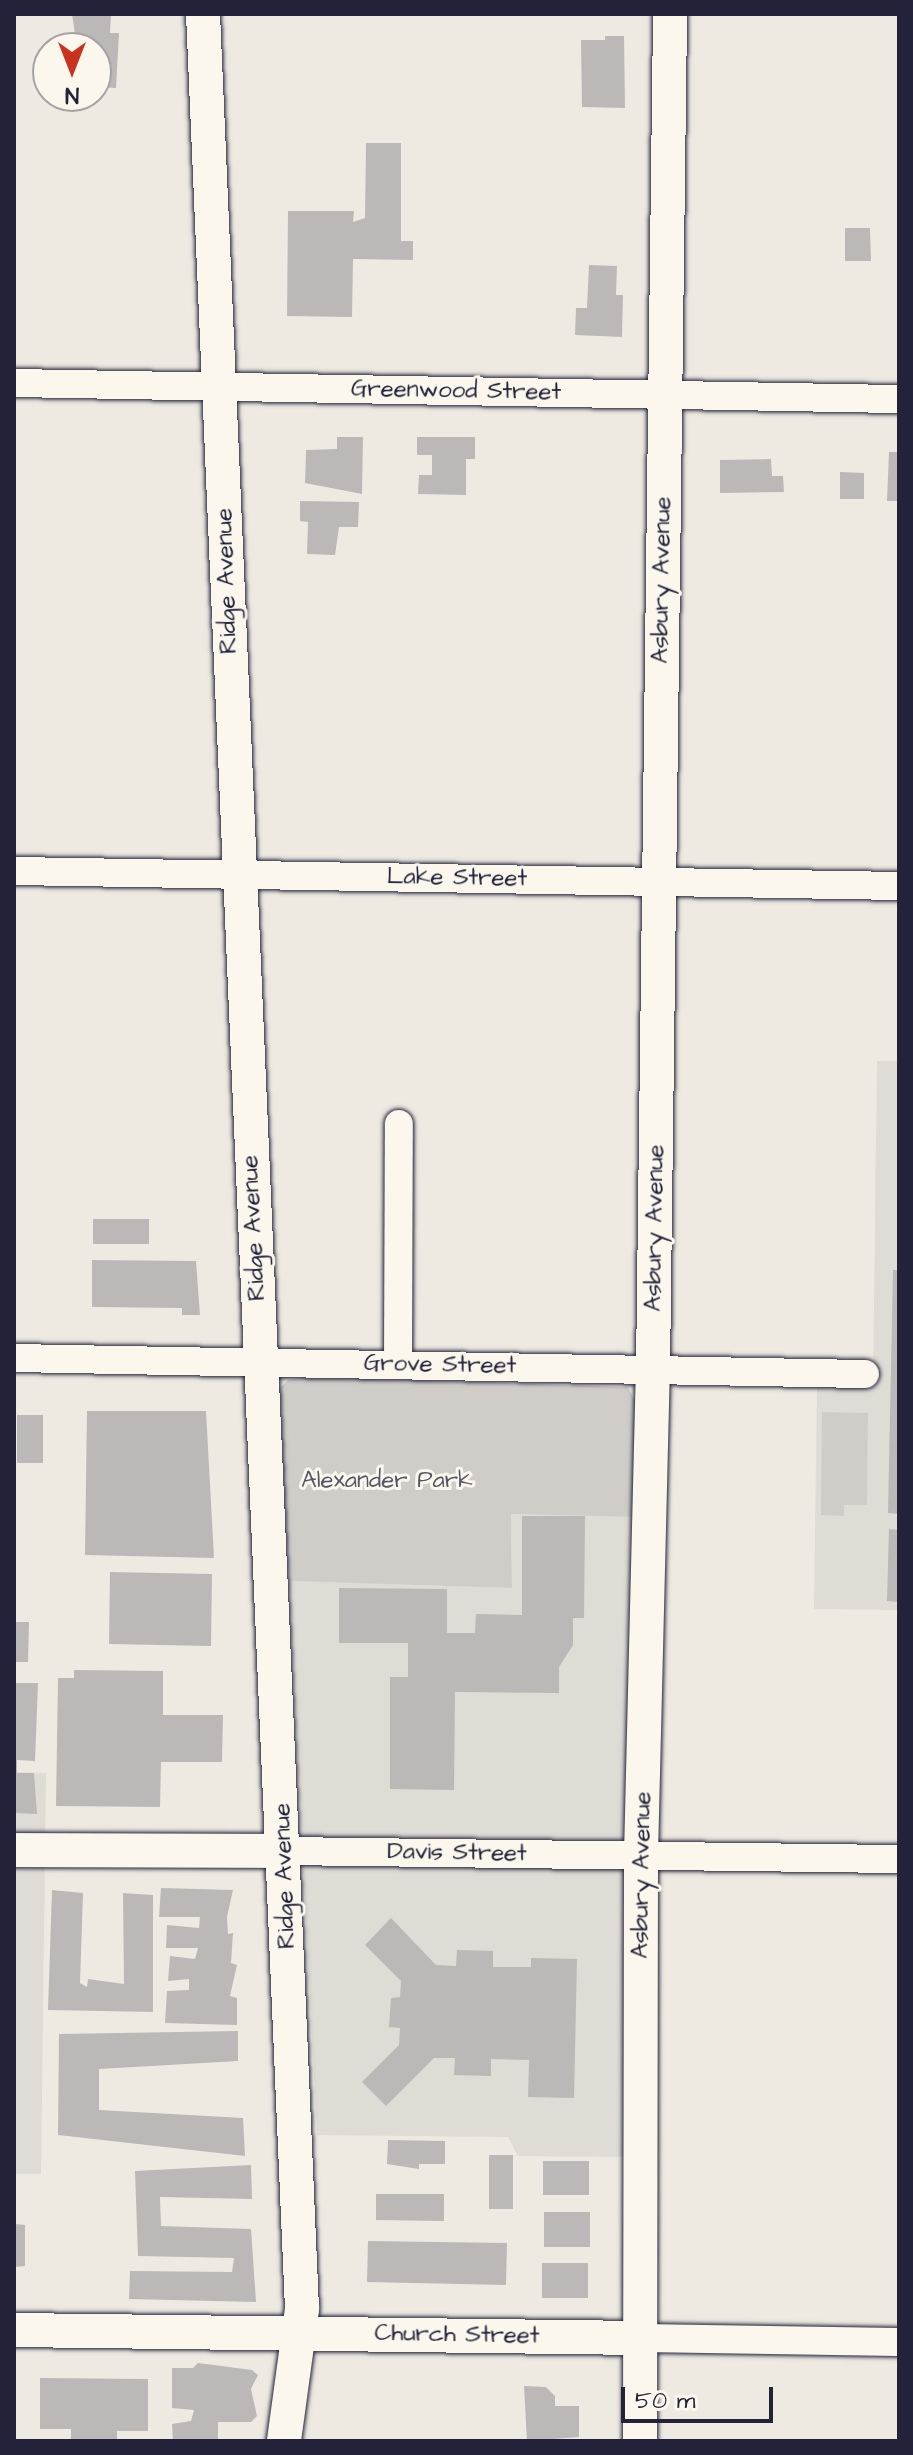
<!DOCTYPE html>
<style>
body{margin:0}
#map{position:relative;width:913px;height:2455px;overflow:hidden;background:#eeeae2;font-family:"Architects Daughter",sans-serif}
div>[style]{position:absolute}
.built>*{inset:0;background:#dfdbd5}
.green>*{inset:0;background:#d0cdc9}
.building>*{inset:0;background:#bcb8b8}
.roads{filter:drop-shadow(0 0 2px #22223b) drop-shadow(0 0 2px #22223b)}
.minor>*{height:28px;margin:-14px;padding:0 14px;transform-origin:14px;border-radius:14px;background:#fbf7ec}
.major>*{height:34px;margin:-17px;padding:0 17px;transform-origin:17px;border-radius:17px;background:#fbf7ec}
span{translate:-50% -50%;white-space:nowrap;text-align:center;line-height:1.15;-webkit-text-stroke:6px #fbf7ec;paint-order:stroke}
.street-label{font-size:24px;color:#22223b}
.park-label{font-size:24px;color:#565566}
.frame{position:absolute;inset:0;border:16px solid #22223b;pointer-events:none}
.north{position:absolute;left:32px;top:32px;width:80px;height:80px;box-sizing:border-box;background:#fbf7ec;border:2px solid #a4a2a5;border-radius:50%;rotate:180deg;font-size:22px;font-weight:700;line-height:32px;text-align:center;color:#22223b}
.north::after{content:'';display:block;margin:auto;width:28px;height:36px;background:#c8321e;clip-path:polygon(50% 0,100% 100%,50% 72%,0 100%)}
.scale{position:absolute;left:621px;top:2387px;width:152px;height:36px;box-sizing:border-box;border:4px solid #22223b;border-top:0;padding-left:10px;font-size:24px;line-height:28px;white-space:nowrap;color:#22223b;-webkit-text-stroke:6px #fbf7ec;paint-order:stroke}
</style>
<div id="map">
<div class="built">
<i style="clip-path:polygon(877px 1061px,899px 1061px,899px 1610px,814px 1609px,817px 1386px,873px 1386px)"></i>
<i style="clip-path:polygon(511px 1514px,633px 1517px,624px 2157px,518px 2156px,508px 2137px,317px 2135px,289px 1581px,512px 1588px)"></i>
<i style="clip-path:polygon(14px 1772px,46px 1773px,41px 2174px,14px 2174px)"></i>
</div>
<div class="green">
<i style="clip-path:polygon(310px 1377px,628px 1387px,636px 1403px,633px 1517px,511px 1514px,512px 1588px,289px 1581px,280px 1388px,288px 1380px)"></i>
<i style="clip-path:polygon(822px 1412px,868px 1413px,867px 1505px,844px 1505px,844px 1516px,821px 1515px)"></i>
</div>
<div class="building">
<i style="clip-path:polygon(72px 14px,111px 14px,110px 33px,119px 33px,116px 88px,96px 87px,96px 48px,77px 48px)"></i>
<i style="clip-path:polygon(605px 36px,624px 36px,625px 108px,582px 107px,581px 40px,605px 40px)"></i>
<i style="clip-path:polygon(366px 143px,401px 143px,401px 241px,413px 241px,413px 260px,353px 259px,352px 317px,287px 316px,288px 211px,354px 211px,353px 222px,365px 218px)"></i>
<i style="clip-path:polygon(845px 228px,870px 228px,871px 261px,845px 261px)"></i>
<i style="clip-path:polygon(589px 265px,617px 266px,616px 295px,623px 295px,622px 337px,575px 335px,576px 308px,587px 308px)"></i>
<i style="clip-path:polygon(337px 437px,363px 437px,362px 494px,305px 483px,306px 450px,337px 449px)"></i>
<i style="clip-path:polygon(417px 437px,475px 437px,475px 459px,466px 459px,466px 495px,418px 494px,419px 475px,432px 475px,432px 455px,417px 455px)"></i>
<i style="clip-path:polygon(889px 452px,899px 452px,899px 501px,887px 501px)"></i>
<i style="clip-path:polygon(771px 459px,772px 476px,783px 476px,784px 492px,720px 493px,720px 460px)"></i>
<i style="clip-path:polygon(840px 472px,864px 473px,864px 499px,840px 499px)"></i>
<i style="clip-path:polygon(300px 501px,359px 502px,358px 527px,339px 527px,335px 555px,307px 554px,308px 522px,300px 521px)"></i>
<i style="clip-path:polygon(93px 1219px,149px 1219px,149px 1244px,93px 1244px)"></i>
<i style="clip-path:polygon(92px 1260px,196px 1261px,200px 1315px,182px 1315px,182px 1308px,92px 1307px)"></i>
<i style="clip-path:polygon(893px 1270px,899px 1270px,899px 1514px,888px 1513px)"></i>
<i style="clip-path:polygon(87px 1411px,206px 1411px,214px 1558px,85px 1555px)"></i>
<i style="clip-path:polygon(17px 1415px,43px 1415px,43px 1463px,17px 1463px)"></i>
<i style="clip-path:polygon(522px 1516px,585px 1516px,584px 1618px,573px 1618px,573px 1645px,559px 1667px,559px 1693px,455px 1692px,454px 1790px,390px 1789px,390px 1677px,408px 1677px,408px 1643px,339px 1643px,339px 1588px,447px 1589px,447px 1633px,475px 1633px,476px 1614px,522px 1615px)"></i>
<i style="clip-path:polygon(889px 1529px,899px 1530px,899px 1602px,887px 1601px)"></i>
<i style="clip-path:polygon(110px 1572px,212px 1574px,211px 1646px,109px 1644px)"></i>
<i style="clip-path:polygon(14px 1622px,29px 1622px,28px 1662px,14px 1662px)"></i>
<i style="clip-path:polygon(74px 1670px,163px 1671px,163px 1715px,223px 1715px,222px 1762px,161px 1762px,160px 1807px,56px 1806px,58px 1678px,74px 1678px)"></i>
<i style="clip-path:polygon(14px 1683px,38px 1683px,35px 1761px,17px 1760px,17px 1773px,34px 1773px,37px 1814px,14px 1813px)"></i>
<i style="clip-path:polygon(161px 1888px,233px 1890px,227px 1917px,228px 1934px,233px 1933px,231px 1963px,237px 1965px,230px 1996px,237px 1998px,237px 2025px,165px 2023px,167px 1991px,189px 1990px,189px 1979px,168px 1981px,170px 1956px,195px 1959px,198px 1948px,166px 1948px,167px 1925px,199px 1928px,200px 1917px,159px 1917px)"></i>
<i style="clip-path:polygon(52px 1890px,83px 1893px,80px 1983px,87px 1987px,88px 1979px,124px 1984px,123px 1893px,153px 1895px,153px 2012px,48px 2010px)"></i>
<i style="clip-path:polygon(391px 1918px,436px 1965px,456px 1966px,457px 1950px,493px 1951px,493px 1967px,531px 1967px,531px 1958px,577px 1959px,574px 2098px,528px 2097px,529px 2060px,491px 2059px,491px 2076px,454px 2075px,455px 2058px,434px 2058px,386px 2106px,362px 2082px,399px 2045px,400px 2028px,389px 2027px,391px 1998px,400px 1997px,401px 1981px,365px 1945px)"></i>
<i style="clip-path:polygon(238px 2031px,238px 2061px,99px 2069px,99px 2110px,243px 2118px,245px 2156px,58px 2135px,59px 2034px)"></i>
<i style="clip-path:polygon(388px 2140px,445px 2141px,445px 2164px,419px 2164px,419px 2169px,387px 2164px)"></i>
<i style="clip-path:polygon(489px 2155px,513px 2155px,513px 2209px,489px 2209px)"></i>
<i style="clip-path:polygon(543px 2161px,589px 2161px,589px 2195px,543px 2195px)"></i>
<i style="clip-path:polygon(251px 2165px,252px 2199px,160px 2197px,161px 2226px,251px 2229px,256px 2302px,129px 2299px,130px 2271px,232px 2272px,234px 2258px,138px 2256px,135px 2171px)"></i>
<i style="clip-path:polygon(376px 2194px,444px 2194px,444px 2221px,376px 2220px)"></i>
<i style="clip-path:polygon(544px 2212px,590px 2212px,590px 2247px,544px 2247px)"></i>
<i style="clip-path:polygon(14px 2224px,25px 2225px,25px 2266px,14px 2267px)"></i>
<i style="clip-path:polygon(368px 2241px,507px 2243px,506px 2285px,367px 2282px)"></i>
<i style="clip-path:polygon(542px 2263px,588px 2263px,588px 2298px,542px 2298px)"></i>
<i style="clip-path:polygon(198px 2363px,252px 2370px,258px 2375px,251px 2389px,257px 2416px,251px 2422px,218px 2422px,218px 2441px,173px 2441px,172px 2424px,191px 2421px,194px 2410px,172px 2408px,172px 2368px,193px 2368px)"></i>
<i style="clip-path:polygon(40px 2378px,148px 2379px,148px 2431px,117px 2431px,117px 2441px,71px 2441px,71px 2429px,40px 2429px)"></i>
<i style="clip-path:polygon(524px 2386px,546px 2387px,555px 2396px,555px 2406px,579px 2406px,579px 2437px,527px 2441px)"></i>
</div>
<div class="roads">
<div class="minor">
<i style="left:14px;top:383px;width:885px;rotate:1.04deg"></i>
<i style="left:14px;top:871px;width:885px;rotate:0.97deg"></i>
<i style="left:14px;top:1358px;width:851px;rotate:1.08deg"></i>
<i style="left:398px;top:1364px;width:240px;rotate:-89.8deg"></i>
<i style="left:284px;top:1851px;width:615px;rotate:0.75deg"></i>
<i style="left:640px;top:2338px;width:259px;rotate:0.9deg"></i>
</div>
<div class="major">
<i style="left:203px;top:14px;width:2297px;rotate:87.53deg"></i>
<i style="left:302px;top:2309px;width:133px;rotate:97.8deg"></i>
<i style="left:14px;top:1850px;width:270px;rotate:0.2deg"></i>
<i style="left:14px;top:2330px;width:626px;rotate:0.73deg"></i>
<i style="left:640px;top:2441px;width:586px;rotate:-89.9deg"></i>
<i style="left:641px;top:1855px;width:485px;rotate:-88.6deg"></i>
<i style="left:653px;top:1370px;width:1356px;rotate:-89.28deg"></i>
</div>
</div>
<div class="street-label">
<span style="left:456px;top:391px;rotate:1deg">Greenwood Street</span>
<span style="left:662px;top:580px;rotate:-89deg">Asbury Avenue</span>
<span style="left:227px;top:581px;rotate:-92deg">Ridge Avenue</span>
<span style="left:457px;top:878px;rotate:1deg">Lake Street</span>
<span style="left:254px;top:1228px;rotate:-93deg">Ridge Avenue</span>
<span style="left:655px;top:1228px;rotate:-89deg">Asbury Avenue</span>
<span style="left:440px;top:1365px;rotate:1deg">Grove Street</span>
<span style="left:457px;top:1853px;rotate:1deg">Davis Street</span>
<span style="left:642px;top:1875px;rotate:-89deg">Asbury Avenue</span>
<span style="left:285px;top:1876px;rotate:-92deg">Ridge Avenue</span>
<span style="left:457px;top:2335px;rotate:1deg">Church Street</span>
</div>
<div class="park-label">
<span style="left:387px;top:1481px">Alexander Park</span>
</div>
<div class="frame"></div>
<div class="north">N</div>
<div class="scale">50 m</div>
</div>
